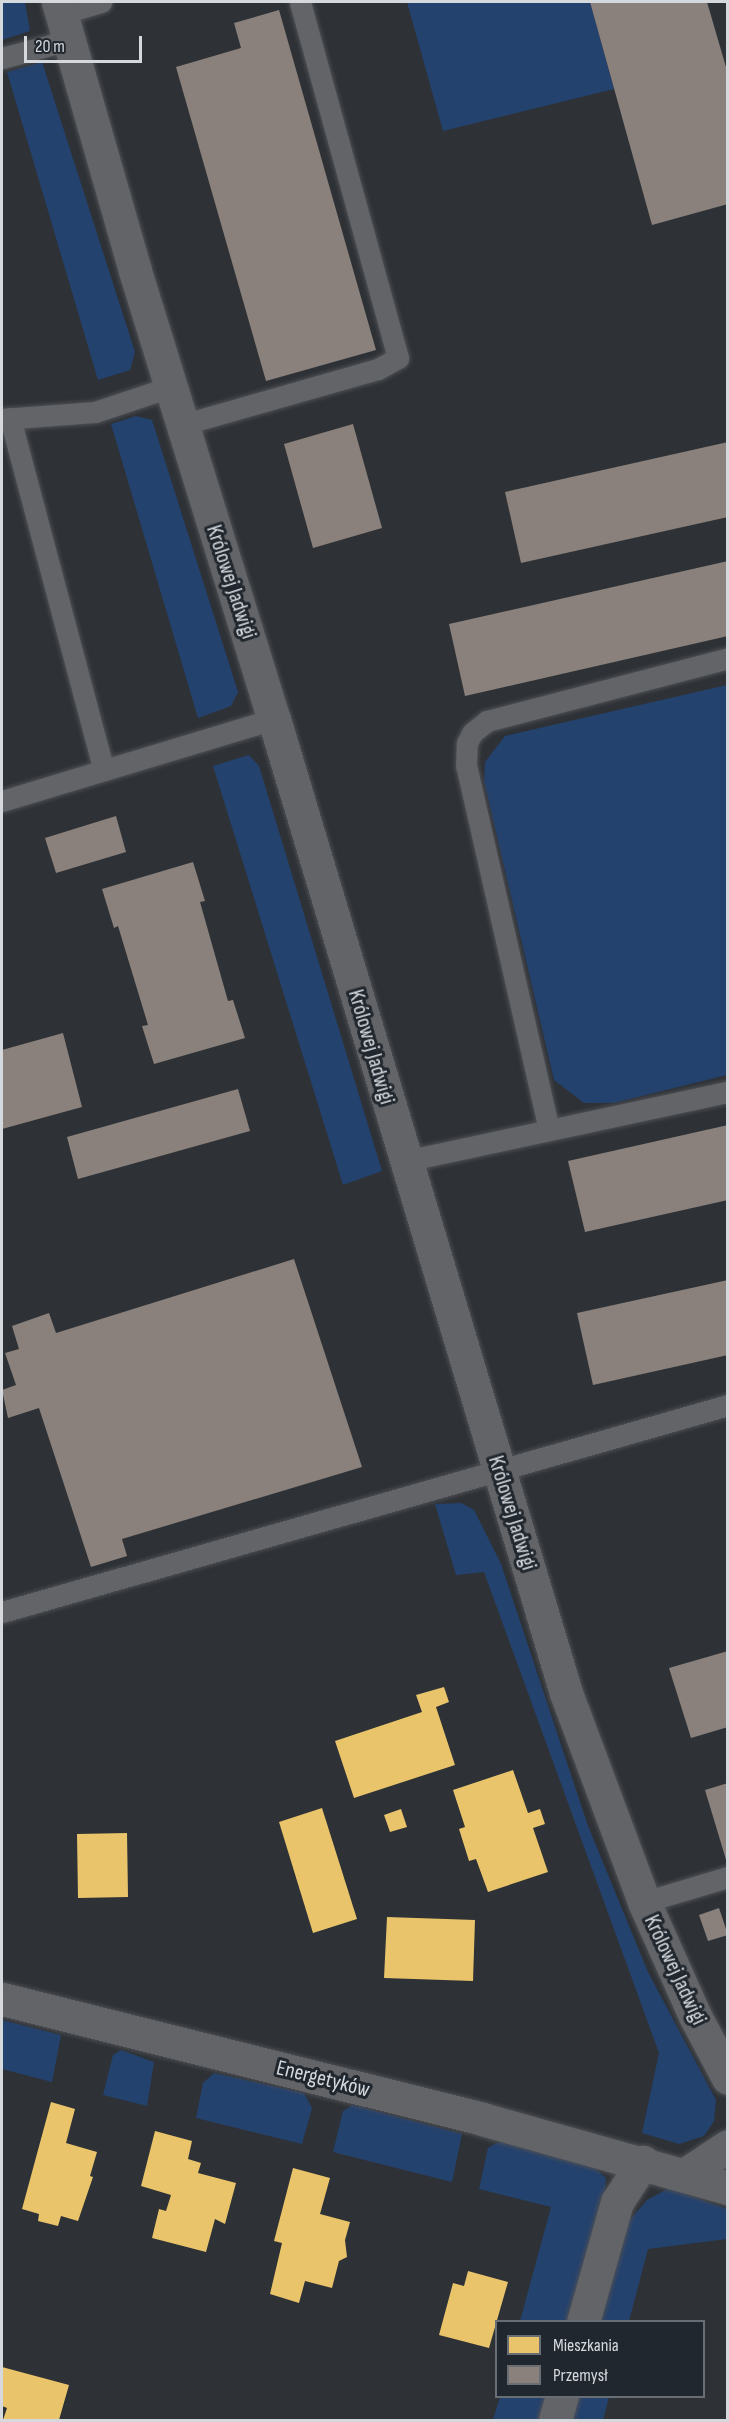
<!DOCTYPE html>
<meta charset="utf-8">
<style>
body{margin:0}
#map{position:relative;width:729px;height:2422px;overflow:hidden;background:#2e3236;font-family:"Sofia Sans Condensed",sans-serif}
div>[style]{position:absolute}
.green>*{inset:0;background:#24426e}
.homes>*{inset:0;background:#e9c46a}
.industry>*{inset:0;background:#8a817c}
.roads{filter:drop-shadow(0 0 2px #4d4f54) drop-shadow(0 0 2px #4d4f54)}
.service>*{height:21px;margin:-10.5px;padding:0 10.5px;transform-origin:10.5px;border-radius:10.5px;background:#626467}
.minor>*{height:33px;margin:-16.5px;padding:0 16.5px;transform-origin:16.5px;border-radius:16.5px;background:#626467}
span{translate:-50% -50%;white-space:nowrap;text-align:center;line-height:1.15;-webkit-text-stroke:6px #21272e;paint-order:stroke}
.street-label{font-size:22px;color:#d5d9de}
.frame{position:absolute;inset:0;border:3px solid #d5d9de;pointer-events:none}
.legend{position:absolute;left:495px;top:2320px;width:210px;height:78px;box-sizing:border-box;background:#21272e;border:2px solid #696e74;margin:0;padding:8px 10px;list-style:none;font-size:18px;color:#d5d9de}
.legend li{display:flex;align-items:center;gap:12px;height:30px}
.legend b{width:30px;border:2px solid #696e74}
.scale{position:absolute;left:24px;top:36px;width:118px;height:27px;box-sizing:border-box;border:3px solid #d5d9de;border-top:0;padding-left:8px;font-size:18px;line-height:21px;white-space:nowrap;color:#d5d9de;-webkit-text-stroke:4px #21272e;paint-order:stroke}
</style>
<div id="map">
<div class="green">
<i style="clip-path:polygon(2px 2px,25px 2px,30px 31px,2px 40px)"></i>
<i style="clip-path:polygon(407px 2px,590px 2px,614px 89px,443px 131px)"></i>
<i style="clip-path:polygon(42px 62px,135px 352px,130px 370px,98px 380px,7px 72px)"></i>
<i style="clip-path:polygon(136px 416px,152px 420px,238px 692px,231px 706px,198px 718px,111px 424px)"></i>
<i style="clip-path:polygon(727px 685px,727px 1075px,614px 1103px,584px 1103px,554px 1080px,484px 781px,485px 762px,505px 736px)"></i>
<i style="clip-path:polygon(249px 755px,259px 766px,382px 1171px,343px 1185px,213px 766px)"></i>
<i style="clip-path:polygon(461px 1503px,474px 1510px,501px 1564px,588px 1826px,648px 1972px,716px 2100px,714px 2121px,704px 2136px,679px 2144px,642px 2133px,659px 2053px,484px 1572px,456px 1575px,435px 1504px)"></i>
<i style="clip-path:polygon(2px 2020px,61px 2035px,52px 2082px,2px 2069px)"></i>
<i style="clip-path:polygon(121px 2050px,154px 2062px,147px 2106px,103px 2095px,113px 2055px)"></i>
<i style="clip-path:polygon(214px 2073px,304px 2093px,312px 2108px,302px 2144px,196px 2118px,203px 2083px)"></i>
<i style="clip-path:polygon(353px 2105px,462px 2134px,452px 2182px,333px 2152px,343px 2111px)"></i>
<i style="clip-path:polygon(500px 2141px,589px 2163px,606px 2178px,605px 2194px,568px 2321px,520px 2321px,551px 2207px,479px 2189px,488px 2148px)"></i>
<i style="clip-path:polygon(669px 2188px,727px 2209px,727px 2239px,648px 2249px,629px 2321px,596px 2322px,629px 2221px,647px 2200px)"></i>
<i style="clip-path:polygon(500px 2397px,546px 2397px,539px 2420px,493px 2420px)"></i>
<i style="clip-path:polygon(573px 2397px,609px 2397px,603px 2420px,566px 2420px)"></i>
</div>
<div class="homes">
<i style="clip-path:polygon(444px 1687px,449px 1702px,436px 1707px,455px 1765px,354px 1798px,335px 1741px,422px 1712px,416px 1695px)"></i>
<i style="clip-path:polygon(513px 1770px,528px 1813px,540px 1809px,545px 1824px,533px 1828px,548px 1872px,488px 1892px,476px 1859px,469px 1861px,459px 1829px,465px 1827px,453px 1790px)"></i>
<i style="clip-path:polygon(322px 1808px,357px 1919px,313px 1933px,279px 1822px)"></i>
<i style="clip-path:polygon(401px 1809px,407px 1827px,390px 1832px,384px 1815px)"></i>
<i style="clip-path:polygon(127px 1833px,128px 1897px,78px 1898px,77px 1834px)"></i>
<i style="clip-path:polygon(387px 1917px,475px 1920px,473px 1981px,384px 1978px)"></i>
<i style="clip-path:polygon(51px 2102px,75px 2109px,66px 2143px,97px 2152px,90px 2176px,93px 2177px,78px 2221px,61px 2216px,58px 2226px,38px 2221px,39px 2214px,22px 2209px)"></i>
<i style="clip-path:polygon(155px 2131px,192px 2141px,188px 2159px,201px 2163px,198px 2173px,236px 2183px,225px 2224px,215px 2219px,206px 2252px,152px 2238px,159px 2209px,166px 2211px,171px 2195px,141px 2186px)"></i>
<i style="clip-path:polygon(293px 2168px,330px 2178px,320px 2214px,350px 2222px,345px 2240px,347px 2257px,339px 2261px,332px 2288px,305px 2281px,299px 2303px,270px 2294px,282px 2243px,274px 2241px)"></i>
<i style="clip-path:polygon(468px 2271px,508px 2282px,489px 2348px,439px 2335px,453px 2283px,464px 2286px)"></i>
<i style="clip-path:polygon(2px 2367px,69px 2385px,59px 2420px,3px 2420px,7px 2408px,2px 2406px)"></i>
</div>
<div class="industry">
<i style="clip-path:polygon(590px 2px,707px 2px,728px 74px,728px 204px,652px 225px)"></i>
<i style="clip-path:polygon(279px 10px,376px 350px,266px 381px,176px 67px,241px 48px,234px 23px)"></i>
<i style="clip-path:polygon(353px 424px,382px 528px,313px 548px,284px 444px)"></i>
<i style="clip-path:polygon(728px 442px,728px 517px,521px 563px,505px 492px)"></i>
<i style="clip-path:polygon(728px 561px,728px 636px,465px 696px,449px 624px)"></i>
<i style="clip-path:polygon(116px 816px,126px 852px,56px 873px,45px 838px)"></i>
<i style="clip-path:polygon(193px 862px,205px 901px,200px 902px,228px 1001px,233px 1000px,245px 1038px,154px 1064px,142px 1026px,148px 1025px,118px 926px,114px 928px,102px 889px)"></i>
<i style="clip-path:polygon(63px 1033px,82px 1107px,2px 1129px,2px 1050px)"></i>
<i style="clip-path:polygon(238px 1089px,250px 1131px,78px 1179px,67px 1137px)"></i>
<i style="clip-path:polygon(728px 1125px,728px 1200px,585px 1232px,568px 1161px)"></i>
<i style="clip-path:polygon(294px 1259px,362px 1467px,122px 1539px,127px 1556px,91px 1567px,39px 1408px,8px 1418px,2px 1390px,16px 1385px,5px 1353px,19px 1349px,12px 1326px,49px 1313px,56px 1333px)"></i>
<i style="clip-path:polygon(728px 1280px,728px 1355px,593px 1385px,577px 1313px)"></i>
<i style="clip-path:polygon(728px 1651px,728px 1727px,691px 1738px,669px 1668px)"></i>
<i style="clip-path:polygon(728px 1783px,728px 1863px,727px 1863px,705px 1790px)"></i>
<i style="clip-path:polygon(719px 1908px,728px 1935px,708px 1941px,699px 1915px)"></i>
</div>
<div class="roads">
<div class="service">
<i style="left:61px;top:14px;width:42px;rotate:-16.7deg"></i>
<i style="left:2px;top:58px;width:69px;rotate:-15deg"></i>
<i style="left:10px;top:418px;width:362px;rotate:75.1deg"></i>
<i style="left:2px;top:419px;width:93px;rotate:-4.3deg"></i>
<i style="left:95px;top:412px;width:79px;rotate:-18.4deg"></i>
<i style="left:181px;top:425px;width:205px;rotate:-15.9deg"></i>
<i style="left:378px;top:369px;width:23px;rotate:-29deg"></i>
<i style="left:398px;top:358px;width:369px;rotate:-105.4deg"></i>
<i style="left:2px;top:801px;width:284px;rotate:-16.8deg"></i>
<i style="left:549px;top:1130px;width:373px;rotate:-102.8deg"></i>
<i style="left:466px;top:766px;width:23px;rotate:-88deg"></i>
<i style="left:467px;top:743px;width:11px;rotate:-63deg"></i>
<i style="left:472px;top:733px;width:19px;rotate:-39deg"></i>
<i style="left:487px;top:721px;width:249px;rotate:-14.6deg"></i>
<i style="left:405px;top:1161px;width:330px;rotate:-12.1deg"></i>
<i style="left:2px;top:1612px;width:755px;rotate:-15.91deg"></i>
<i style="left:644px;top:1902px;width:88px;rotate:-16.6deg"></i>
</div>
<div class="minor">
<i style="left:58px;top:2px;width:280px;rotate:74deg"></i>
<i style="left:135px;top:271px;width:469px;rotate:72.8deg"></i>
<i style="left:274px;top:719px;width:1017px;rotate:73.31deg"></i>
<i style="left:566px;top:1693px;width:223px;rotate:69.5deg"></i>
<i style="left:644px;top:1902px;width:125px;rotate:65.9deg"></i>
<i style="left:695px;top:2016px;width:70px;rotate:62deg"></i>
<i style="left:2px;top:1999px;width:495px;rotate:14deg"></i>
<i style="left:482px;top:2119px;width:255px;rotate:15.7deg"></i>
<i style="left:686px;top:2174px;width:50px;rotate:-33.7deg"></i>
<i style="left:583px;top:2322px;width:125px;rotate:-74.2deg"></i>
<i style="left:617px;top:2202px;width:48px;rotate:-57deg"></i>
<i style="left:555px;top:2420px;width:25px;rotate:-74deg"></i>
</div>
</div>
<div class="street-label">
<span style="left:231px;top:582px;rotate:72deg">Królowej Jadwigi</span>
<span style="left:371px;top:1047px;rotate:74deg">Królowej Jadwigi</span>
<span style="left:512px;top:1513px;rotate:73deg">Królowej Jadwigi</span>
<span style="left:675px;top:1970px;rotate:65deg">Królowej Jadwigi</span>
<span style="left:323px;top:2079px;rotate:14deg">Energetyków</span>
</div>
<div class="frame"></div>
<ul class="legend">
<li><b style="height:16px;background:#e9c46a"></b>Mieszkania</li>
<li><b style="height:16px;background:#8a817c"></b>Przemysł</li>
</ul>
<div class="scale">20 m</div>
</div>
